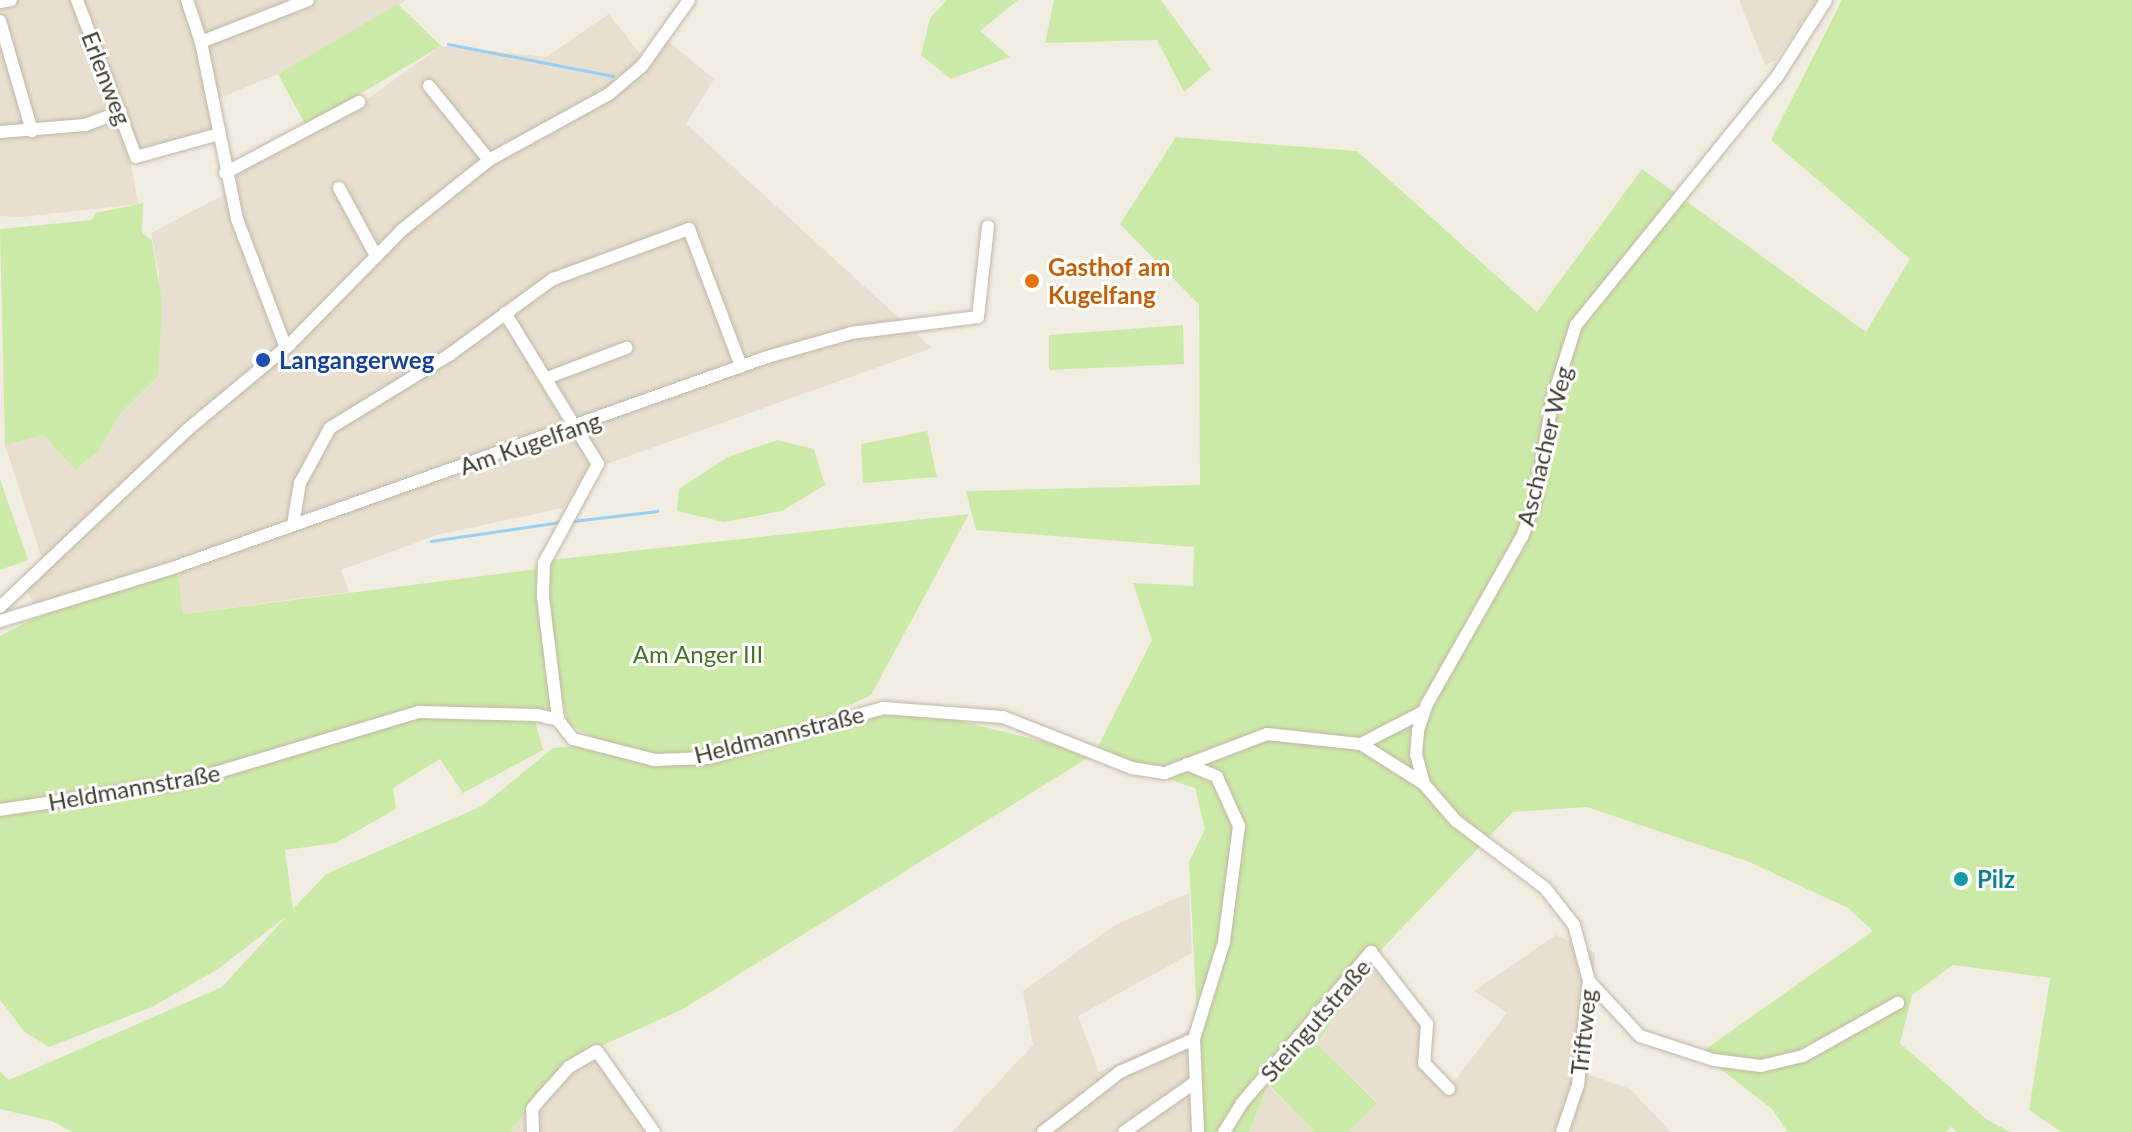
<!DOCTYPE html>
<meta charset="utf-8">
<style>
body{margin:0}
#map{position:relative;width:2132px;height:1132px;overflow:hidden;background:#f2ede2;font-family:Lato,sans-serif}
div>[style]{position:absolute}
.residential>*{inset:0;background:#e7dfcf}
.green>*{inset:0;background:#cceaa7}
.stream>*{height:3px;margin:-1.5px;padding:0 1.5px;transform-origin:1.5px;border-radius:1.5px;background:#98cff5}
.roads{filter:drop-shadow(0 0 2px #c1b8a7) drop-shadow(0 0 2px #c1b8a7)}
.minor>*{height:12px;margin:-6px;padding:0 6px;transform-origin:6px;border-radius:6px;background:#fff}
.dots>*{width:22px;height:22px;translate:-50% -50%;box-sizing:border-box;border:4px solid #fff;border-radius:50%}
span{translate:-50% -50%;white-space:nowrap;text-align:center;line-height:1.15;-webkit-text-stroke:6px #fff;paint-order:stroke}
.street-label{font-size:24px;color:#443d32}
.food-label{font-size:24px;color:#c56008;font-weight:700}
.left{translate:0 -50%;text-align:left}
.transit-label{font-size:24px;color:#164399;font-weight:700}
.park-label{font-size:24px;color:#437922}
.culture-label{font-size:24px;color:#0d838f;font-weight:700}
</style>
<div id="map">
<div class="residential">
<i style="clip-path:polygon(0 0,406px 0,278px 74px,207px 103px,211px 129px,129px 153px,138px 204px,21px 217px,0 216px)"></i>
<i style="clip-path:polygon(1739px 0,1817px 0,1775px 61px,1765px 65px)"></i>
<i style="clip-path:polygon(609px 14px,644px 59px,662px 36px,714px 79px,686px 124px,932px 348px,587px 471px,563px 508px,437px 535px,341px 570px,349px 592px,182px 614px,172px 561px,34px 606px,26px 589px,46px 571px,5px 445px,44px 435px,75px 470px,99px 450px,120px 414px,158px 376px,159px 274px,151px 233px,235px 189px,233px 176px,347px 114px,441px 46px,546px 57px)"></i>
<i style="clip-path:polygon(1189px 893px,1192px 953px,1078px 1016px,1099px 1072px,1196px 1027px,1203px 1132px,952px 1132px,1033px 1045px,1023px 991px,1115px 925px)"></i>
<i style="clip-path:polygon(1556px 935px,1595px 953px,1587px 1074px,1630px 1089px,1671px 1132px,1348px 1132px,1377px 1102px,1317px 1044px,1376px 955px,1434px 1026px,1426px 1059px,1451px 1085px,1507px 1013px,1474px 991px)"></i>
<i style="clip-path:polygon(598px 1048px,657px 1132px,509px 1132px,568px 1061px)"></i>
<i style="clip-path:polygon(1267px 1084px,1315px 1132px,1249px 1132px)"></i>
</div>
<div class="green">
<i style="clip-path:polygon(947px 0,1018px 0,980px 31px,1010px 57px,951px 79px,921px 55px,930px 18px)"></i>
<i style="clip-path:polygon(1054px 0,1161px 0,1211px 69px,1184px 92px,1157px 40px,1045px 43px)"></i>
<i style="clip-path:polygon(1842px 0,2132px 0,2132px 1132px,2061px 1132px,2029px 1110px,2050px 978px,1953px 965px,1912px 995px,1900px 1043px,1986px 1119px,2010px 1132px,1957px 1132px,1951px 1127px,1946px 1132px,1788px 1132px,1772px 1109px,1700px 1053px,1873px 931px,1848px 908px,1747px 861px,1587px 807px,1513px 812px,1376px 955px,1317px 1044px,1377px 1103px,1348px 1132px,1315px 1132px,1268px 1084px,1249px 1132px,1203px 1132px,1189px 862px,1205px 829px,1195px 788px,1094px 754px,683px 1009px,568px 1061px,509px 1132px,72px 1132px,52px 1121px,0 1109px,0 1072px,9px 1080px,222px 987px,287px 916px,218px 969px,152px 1007px,49px 1047px,25px 1032px,0 1000px,0 636px,33px 619px,177px 571px,183px 614px,538px 569px,551px 709px,532px 710px,543px 750px,463px 793px,440px 759px,393px 788px,396px 809px,336px 843px,285px 850px,293px 909px,326px 874px,482px 806px,553px 748px,604px 743px,568px 724px,549px 633px,550px 560px,969px 514px,871px 695px,815px 722px,923px 712px,1094px 754px,1152px 640px,1133px 583px,1193px 586px,1194px 547px,976px 530px,966px 491px,1200px 485px,1199px 305px,1120px 224px,1176px 137px,1357px 151px,1537px 312px,1642px 169px,1866px 332px,1910px 259px,1771px 140px)"></i>
<i style="clip-path:polygon(398px 4px,441px 46px,306px 126px,278px 74px)"></i>
<i style="clip-path:polygon(143px 203px,142px 233px,152px 241px,162px 303px,158px 376px,120px 414px,99px 450px,75px 470px,44px 435px,5px 445px,0 229px,92px 220px,95px 213px)"></i>
<i style="clip-path:polygon(1183px 325px,1184px 364px,1049px 370px,1049px 335px)"></i>
<i style="clip-path:polygon(927px 431px,937px 477px,863px 483px,861px 444px)"></i>
<i style="clip-path:polygon(777px 440px,814px 449px,825px 485px,782px 511px,724px 522px,677px 511px,679px 489px,728px 457px)"></i>
<i style="clip-path:polygon(0 479px,28px 560px,0 570px)"></i>
</div>
<div class="stream">
<i style="left:448px;top:44px;width:168px;rotate:11deg"></i>
<i style="left:573px;top:521px;width:85px;rotate:-6.8deg"></i>
<i style="left:431px;top:541px;width:131px;rotate:-8.3deg"></i>
</div>
<div class="roads">
<div class="minor">
<i style="left:77px;top:0;width:168px;rotate:69.4deg"></i>
<i style="left:136px;top:157px;width:86px;rotate:-15.5deg"></i>
<i style="left:187px;top:0;width:44px;rotate:71.6deg"></i>
<i style="left:201px;top:42px;width:181px;rotate:78.5deg"></i>
<i style="left:237px;top:219px;width:138px;rotate:69.2deg"></i>
<i style="left:0;top:2px;width:11px;rotate:-10deg"></i>
<i style="left:0;top:21px;width:115px;rotate:73.8deg"></i>
<i style="left:201px;top:42px;width:115px;rotate:-21.4deg"></i>
<i style="left:429px;top:86px;width:95px;rotate:51deg"></i>
<i style="left:0;top:132px;width:85px;rotate:-4.7deg"></i>
<i style="left:85px;top:125px;width:38px;rotate:-20deg"></i>
<i style="left:225px;top:173px;width:152px;rotate:-27.9deg"></i>
<i style="left:339px;top:188px;width:77px;rotate:61.4deg"></i>
<i style="left:505px;top:313px;width:177px;rotate:58.4deg"></i>
<i style="left:598px;top:464px;width:113px;rotate:118.6deg"></i>
<i style="left:544px;top:563px;width:34px;rotate:92deg"></i>
<i style="left:543px;top:597px;width:124px;rotate:83deg"></i>
<i style="left:547px;top:378px;width:85px;rotate:-20.8deg"></i>
<i style="left:293px;top:525px;width:43px;rotate:-80.5deg"></i>
<i style="left:300px;top:483px;width:63px;rotate:-61.4deg"></i>
<i style="left:330px;top:428px;width:140px;rotate:-31.5deg"></i>
<i style="left:449px;top:355px;width:129px;rotate:-36.2deg"></i>
<i style="left:553px;top:279px;width:145px;rotate:-20.2deg"></i>
<i style="left:689px;top:229px;width:147px;rotate:69.2deg"></i>
<i style="left:0;top:607px;width:259px;rotate:-43.4deg"></i>
<i style="left:188px;top:429px;width:133px;rotate:-39.8deg"></i>
<i style="left:290px;top:344px;width:160px;rotate:-45.5deg"></i>
<i style="left:402px;top:230px;width:112px;rotate:-38.8deg"></i>
<i style="left:489px;top:160px;width:137px;rotate:-28.8deg"></i>
<i style="left:609px;top:94px;width:43px;rotate:-40.3deg"></i>
<i style="left:642px;top:66px;width:81px;rotate:-54.5deg"></i>
<i style="left:0;top:621px;width:175px;rotate:-17deg"></i>
<i style="left:167px;top:570px;width:637px;rotate:-19.54deg"></i>
<i style="left:767px;top:357px;width:87px;rotate:-15.9deg"></i>
<i style="left:851px;top:333px;width:128px;rotate:-7.2deg"></i>
<i style="left:978px;top:317px;width:91px;rotate:-83.7deg"></i>
<i style="left:1361px;top:744px;width:75px;rotate:32.4deg"></i>
<i style="left:1187px;top:764px;width:33px;rotate:23deg"></i>
<i style="left:1217px;top:777px;width:54px;rotate:65.8deg"></i>
<i style="left:1239px;top:826px;width:117px;rotate:97.4deg"></i>
<i style="left:1224px;top:942px;width:102px;rotate:107.2deg"></i>
<i style="left:1194px;top:1039px;width:93px;rotate:87.5deg"></i>
<i style="left:0;top:810px;width:187px;rotate:-8.6deg"></i>
<i style="left:185px;top:782px;width:244px;rotate:-16.7deg"></i>
<i style="left:419px;top:712px;width:118px;rotate:1.5deg"></i>
<i style="left:537px;top:715px;width:22px;rotate:13deg"></i>
<i style="left:558px;top:720px;width:24px;rotate:52deg"></i>
<i style="left:573px;top:739px;width:85px;rotate:14.4deg"></i>
<i style="left:655px;top:760px;width:54px;rotate:-2.1deg"></i>
<i style="left:709px;top:758px;width:181px;rotate:-16deg"></i>
<i style="left:883px;top:708px;width:120px;rotate:4.3deg"></i>
<i style="left:1003px;top:717px;width:139px;rotate:21.6deg"></i>
<i style="left:1132px;top:768px;width:33px;rotate:9deg"></i>
<i style="left:1165px;top:773px;width:109px;rotate:-20.9deg"></i>
<i style="left:1267px;top:734px;width:95px;rotate:6.1deg"></i>
<i style="left:1361px;top:744px;width:70px;rotate:-27.3deg"></i>
<i style="left:1589px;top:981px;width:75px;rotate:47.2deg"></i>
<i style="left:1640px;top:1036px;width:78px;rotate:18deg"></i>
<i style="left:1714px;top:1060px;width:47px;rotate:7.3deg"></i>
<i style="left:1761px;top:1066px;width:43px;rotate:-13.4deg"></i>
<i style="left:1803px;top:1056px;width:109px;rotate:-29.2deg"></i>
<i style="left:533px;top:1132px;width:23px;rotate:-92deg"></i>
<i style="left:532px;top:1109px;width:17px;rotate:-50deg"></i>
<i style="left:543px;top:1096px;width:39px;rotate:-48deg"></i>
<i style="left:569px;top:1067px;width:32px;rotate:-30deg"></i>
<i style="left:597px;top:1051px;width:99px;rotate:54.9deg"></i>
<i style="left:1043px;top:1132px;width:98px;rotate:-37.9deg"></i>
<i style="left:1120px;top:1072px;width:81px;rotate:-24deg"></i>
<i style="left:1124px;top:1132px;width:85px;rotate:-35deg"></i>
<i style="left:1224px;top:1132px;width:34px;rotate:-58deg"></i>
<i style="left:1242px;top:1103px;width:199px;rotate:-49.5deg"></i>
<i style="left:1371px;top:952px;width:91px;rotate:52.1deg"></i>
<i style="left:1427px;top:1024px;width:39px;rotate:94deg"></i>
<i style="left:1424px;top:1063px;width:36px;rotate:46deg"></i>
<i style="left:1562px;top:1132px;width:50px;rotate:-71.2deg"></i>
<i style="left:1578px;top:1085px;width:105px;rotate:-84deg"></i>
<i style="left:1589px;top:981px;width:58px;rotate:-105deg"></i>
<i style="left:1574px;top:925px;width:47px;rotate:-128.1deg"></i>
<i style="left:1545px;top:888px;width:111px;rotate:-143deg"></i>
<i style="left:1456px;top:821px;width:49px;rotate:-130.9deg"></i>
<i style="left:1424px;top:784px;width:30px;rotate:-105deg"></i>
<i style="left:1416px;top:755px;width:25px;rotate:-85deg"></i>
<i style="left:1418px;top:730px;width:28px;rotate:-71deg"></i>
<i style="left:1427px;top:704px;width:192px;rotate:-60.4deg"></i>
<i style="left:1522px;top:537px;width:38px;rotate:-70deg"></i>
<i style="left:1535px;top:501px;width:106px;rotate:-80.2deg"></i>
<i style="left:1553px;top:397px;width:76px;rotate:-72.3deg"></i>
<i style="left:1576px;top:325px;width:319px;rotate:-51deg"></i>
<i style="left:1777px;top:77px;width:91px;rotate:-57.5deg"></i>
</div>
</div>
<div class="dots">
<i style="left:1032px;top:281px;background:#e8710a"></i>
<i style="left:263px;top:360px;background:#1a4fb4"></i>
<i style="left:1961px;top:879px;background:#0f9aa8"></i>
</div>
<div class="street-label">
<span style="left:107px;top:78px;rotate:69deg">Erlenweg</span>
<span style="left:530px;top:443px;rotate:-19deg">Am Kugelfang</span>
<span style="left:1544px;top:446px;rotate:-76deg">Aschacher Weg</span>
<span style="left:779px;top:734px;rotate:-14deg">Heldmannstraße</span>
<span style="left:134px;top:787px;rotate:-10deg">Heldmannstraße</span>
<span style="left:1315px;top:1020px;rotate:-49deg">Steingutstraße</span>
<span style="left:1583px;top:1032px;rotate:-84deg">Triftweg</span>
</div>
<div class="food-label">
<span class="left" style="left:1048px;top:281px">Gasthof am<br>Kugelfang</span>
</div>
<div class="transit-label">
<span class="left" style="left:279px;top:360px">Langangerweg</span>
</div>
<div class="park-label">
<span style="left:698px;top:654px">Am Anger III</span>
</div>
<div class="culture-label">
<span class="left" style="left:1977px;top:879px">Pilz</span>
</div>
</div>
